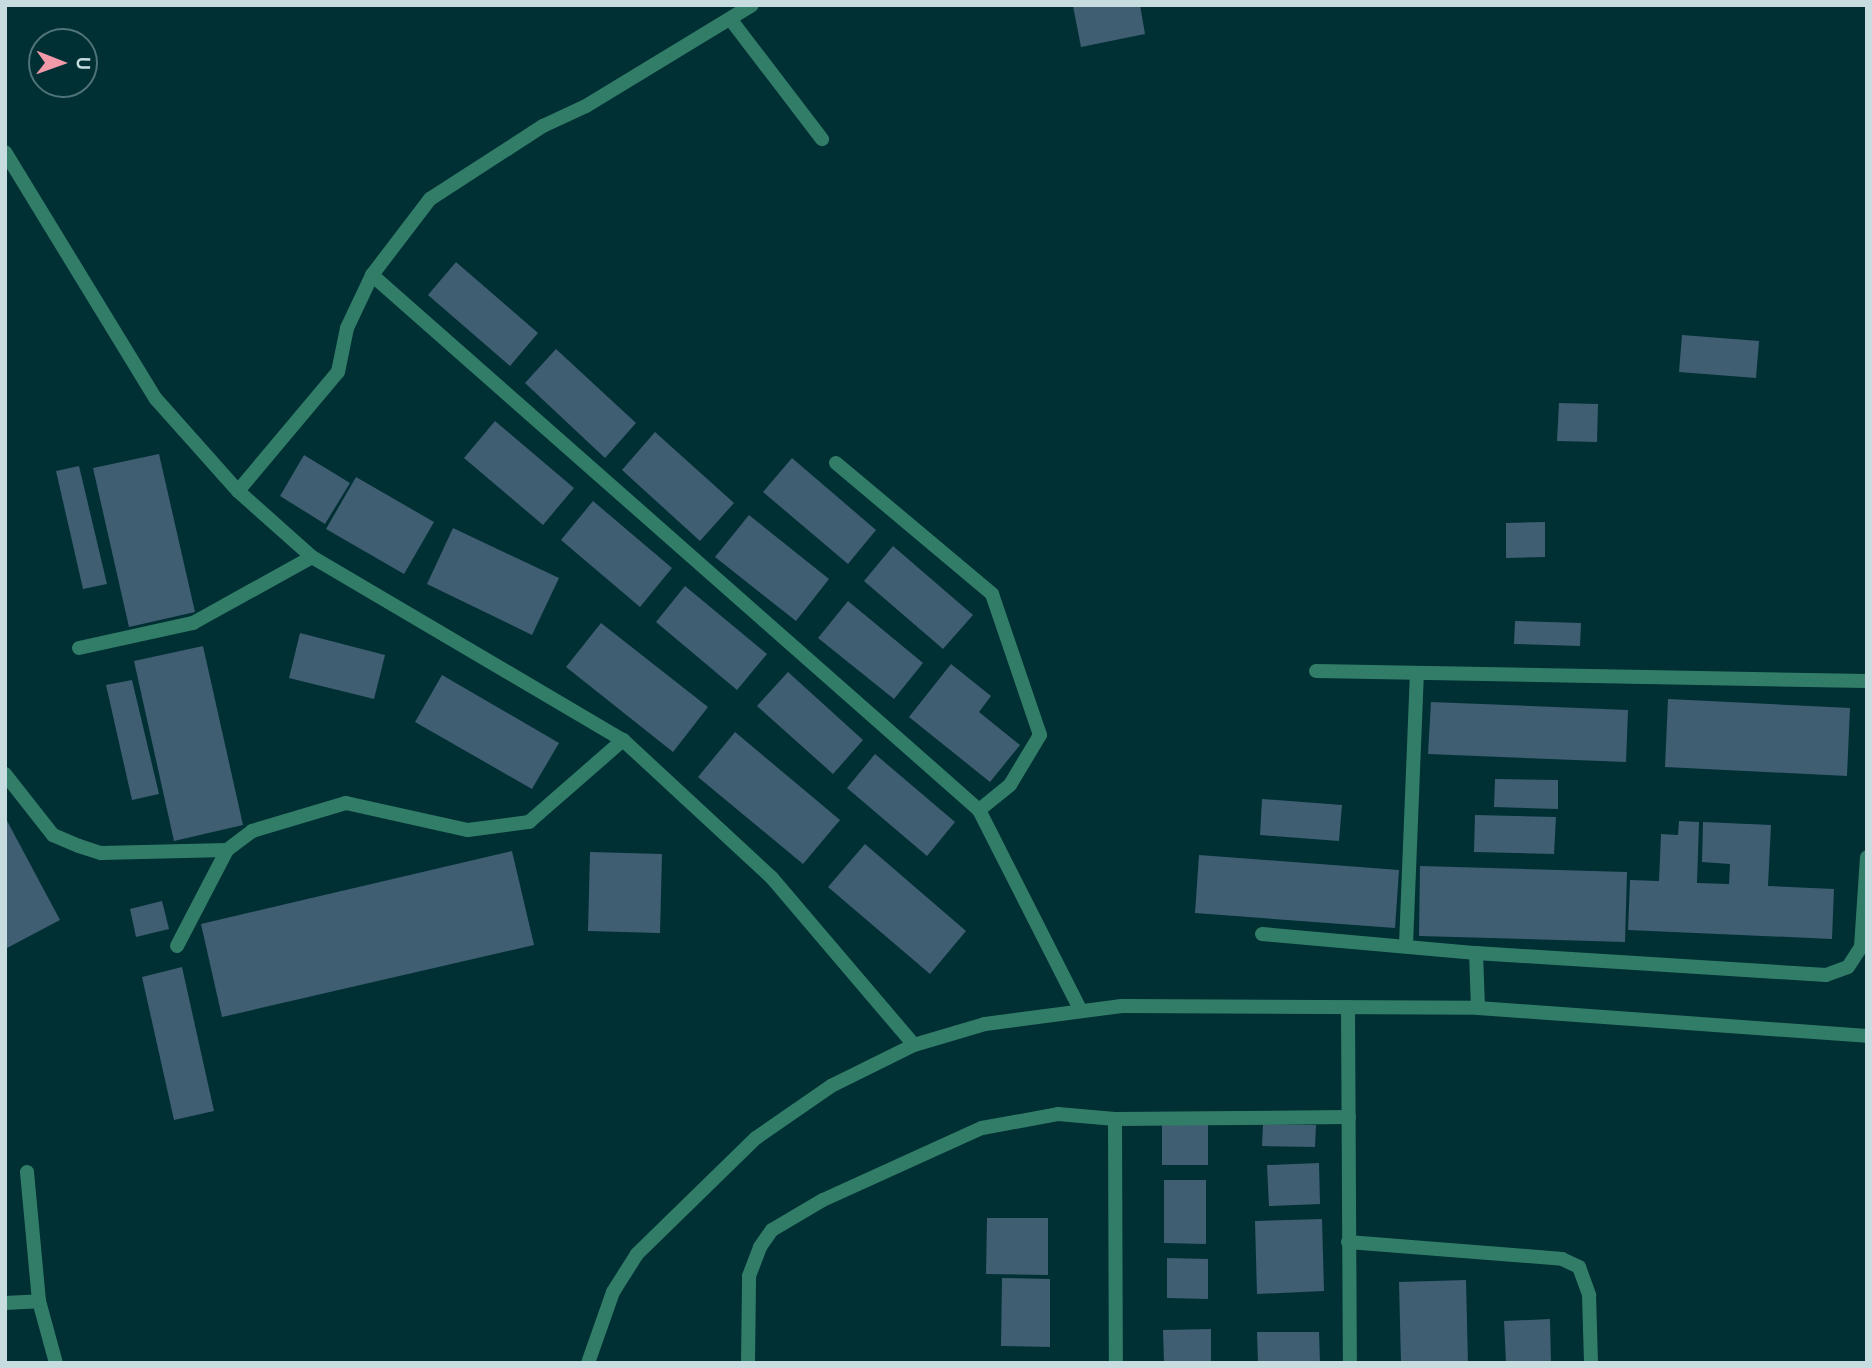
<!DOCTYPE html>
<style>
body{margin:0}
#map{position:relative;width:1872px;height:1368px;overflow:hidden;background:#002f34;font-family:Overpass,sans-serif}
div>[style]{position:absolute}
.building>*{inset:0;background:#3f5e72}
.service>*{height:14px;margin:-7px;padding:0 7px;transform-origin:7px;border-radius:7px;background:#327d68}
.minor>*{height:14px;margin:-7px;padding:0 7px;transform-origin:7px;border-radius:7px;background:#327d68}
.tertiary>*{height:14px;margin:-7px;padding:0 7px;transform-origin:7px;border-radius:7px;background:#327d68}
span{translate:-50% -50%;white-space:nowrap;text-align:center;line-height:1.15;-webkit-text-stroke:5px #002f34;paint-order:stroke}
.frame{position:absolute;inset:0;border:7px solid #c6dcdf;pointer-events:none}
.north{position:absolute;left:28px;top:28px;width:70px;height:70px;box-sizing:border-box;background:#002f34;border:2px solid #4f7478;border-radius:50%;rotate:91deg;font-size:19px;font-weight:700;line-height:28px;text-align:center;color:#c6dcdf}
.north::after{content:'';display:block;margin:auto;width:24px;height:32px;background:#f39aa9;clip-path:polygon(50% 0,100% 100%,50% 72%,0 100%)}
</style>
<div id="map">
<div class="building">
<i style="clip-path:polygon(1140px 5px,1145px 34px,1081px 47px,1073px 6px)"></i>
<i style="clip-path:polygon(456px 262px,538px 333px,510px 366px,428px 295px)"></i>
<i style="clip-path:polygon(1682px 335px,1759px 341px,1756px 378px,1679px 372px)"></i>
<i style="clip-path:polygon(556px 349px,636px 423px,605px 458px,525px 383px)"></i>
<i style="clip-path:polygon(1559px 403px,1598px 404px,1597px 442px,1557px 441px)"></i>
<i style="clip-path:polygon(495px 421px,574px 488px,543px 525px,464px 458px)"></i>
<i style="clip-path:polygon(655px 432px,734px 503px,700px 541px,622px 470px)"></i>
<i style="clip-path:polygon(159px 454px,195px 612px,129px 627px,93px 468px)"></i>
<i style="clip-path:polygon(304px 455px,350px 483px,325px 524px,280px 496px)"></i>
<i style="clip-path:polygon(792px 458px,876px 530px,848px 564px,763px 492px)"></i>
<i style="clip-path:polygon(79px 466px,107px 584px,83px 589px,56px 471px)"></i>
<i style="clip-path:polygon(356px 477px,434px 522px,404px 574px,326px 529px)"></i>
<i style="clip-path:polygon(593px 501px,672px 568px,640px 607px,561px 540px)"></i>
<i style="clip-path:polygon(749px 515px,829px 579px,796px 621px,715px 557px)"></i>
<i style="clip-path:polygon(1545px 522px,1545px 557px,1506px 558px,1506px 523px)"></i>
<i style="clip-path:polygon(453px 528px,559px 578px,532px 635px,427px 584px)"></i>
<i style="clip-path:polygon(893px 546px,973px 615px,943px 649px,864px 581px)"></i>
<i style="clip-path:polygon(685px 586px,767px 654px,737px 690px,656px 622px)"></i>
<i style="clip-path:polygon(848px 601px,923px 663px,894px 699px,818px 638px)"></i>
<i style="clip-path:polygon(1515px 621px,1581px 623px,1580px 646px,1514px 644px)"></i>
<i style="clip-path:polygon(601px 623px,708px 707px,673px 752px,566px 667px)"></i>
<i style="clip-path:polygon(300px 633px,385px 655px,374px 699px,289px 678px)"></i>
<i style="clip-path:polygon(203px 646px,243px 825px,174px 841px,134px 661px)"></i>
<i style="clip-path:polygon(951px 664px,991px 696px,979px 712px,1020px 745px,990px 782px,909px 717px)"></i>
<i style="clip-path:polygon(788px 672px,863px 740px,833px 774px,757px 706px)"></i>
<i style="clip-path:polygon(442px 675px,559px 743px,532px 789px,415px 722px)"></i>
<i style="clip-path:polygon(132px 680px,159px 794px,132px 800px,106px 685px)"></i>
<i style="clip-path:polygon(1668px 699px,1850px 708px,1847px 776px,1665px 767px)"></i>
<i style="clip-path:polygon(1431px 702px,1628px 710px,1626px 762px,1428px 754px)"></i>
<i style="clip-path:polygon(735px 732px,840px 820px,803px 864px,698px 777px)"></i>
<i style="clip-path:polygon(875px 754px,955px 822px,927px 856px,847px 788px)"></i>
<i style="clip-path:polygon(1495px 779px,1558px 780px,1558px 809px,1494px 807px)"></i>
<i style="clip-path:polygon(1262px 799px,1342px 805px,1339px 841px,1260px 835px)"></i>
<i style="clip-path:polygon(1475px 815px,1556px 817px,1554px 854px,1474px 852px)"></i>
<i style="clip-path:polygon(5px 817px,60px 920px,5px 949px)"></i>
<i style="clip-path:polygon(1679px 821px,1699px 822px,1697px 883px,1729px 884px,1730px 864px,1702px 862px,1703px 822px,1771px 825px,1768px 886px,1834px 889px,1832px 939px,1628px 930px,1630px 880px,1659px 881px,1661px 834px,1678px 835px)"></i>
<i style="clip-path:polygon(865px 844px,966px 931px,930px 974px,828px 887px)"></i>
<i style="clip-path:polygon(512px 851px,534px 945px,222px 1017px,201px 924px)"></i>
<i style="clip-path:polygon(590px 852px,662px 854px,660px 933px,588px 931px)"></i>
<i style="clip-path:polygon(1199px 855px,1399px 870px,1395px 928px,1195px 913px)"></i>
<i style="clip-path:polygon(1420px 866px,1627px 872px,1625px 942px,1419px 936px)"></i>
<i style="clip-path:polygon(162px 901px,169px 929px,136px 937px,130px 909px)"></i>
<i style="clip-path:polygon(182px 967px,214px 1111px,174px 1120px,142px 977px)"></i>
<i style="clip-path:polygon(1162px 1124px,1208px 1125px,1208px 1165px,1162px 1165px)"></i>
<i style="clip-path:polygon(1263px 1124px,1316px 1125px,1315px 1147px,1262px 1146px)"></i>
<i style="clip-path:polygon(1319px 1163px,1320px 1204px,1269px 1206px,1267px 1165px)"></i>
<i style="clip-path:polygon(1164px 1180px,1206px 1180px,1206px 1244px,1164px 1243px)"></i>
<i style="clip-path:polygon(987px 1218px,1048px 1218px,1048px 1275px,986px 1274px)"></i>
<i style="clip-path:polygon(1322px 1219px,1324px 1291px,1257px 1294px,1255px 1221px)"></i>
<i style="clip-path:polygon(1167px 1258px,1208px 1259px,1208px 1299px,1167px 1298px)"></i>
<i style="clip-path:polygon(1002px 1278px,1050px 1279px,1050px 1347px,1001px 1346px)"></i>
<i style="clip-path:polygon(1466px 1280px,1468px 1363px,1401px 1363px,1399px 1282px)"></i>
<i style="clip-path:polygon(1550px 1319px,1551px 1363px,1506px 1363px,1504px 1321px)"></i>
<i style="clip-path:polygon(1211px 1329px,1211px 1363px,1164px 1363px,1163px 1330px)"></i>
<i style="clip-path:polygon(1257px 1332px,1319px 1332px,1320px 1363px,1258px 1363px)"></i>
</div>
<div class="service">
<i style="left:79px;top:648px;width:117px;rotate:-12.4deg"></i>
<i style="left:193px;top:623px;width:136px;rotate:-29deg"></i>
<i style="left:27px;top:1172px;width:130px;rotate:84.7deg"></i>
<i style="left:5px;top:1303px;width:34px;rotate:-3deg"></i>
<i style="left:39px;top:1301px;width:64px;rotate:74.7deg"></i>
</div>
<div class="minor">
<i style="left:731px;top:20px;width:150px;rotate:52.6deg"></i>
<i style="left:5px;top:152px;width:289px;rotate:58.6deg"></i>
<i style="left:156px;top:399px;width:123px;rotate:48.3deg"></i>
<i style="left:238px;top:491px;width:99px;rotate:41.7deg"></i>
<i style="left:312px;top:557px;width:361px;rotate:30.5deg"></i>
<i style="left:623px;top:740px;width:203px;rotate:42.8deg"></i>
<i style="left:772px;top:878px;width:219px;rotate:49.6deg"></i>
<i style="left:372px;top:275px;width:809px;rotate:41.39deg"></i>
<i style="left:979px;top:810px;width:223px;rotate:63.1deg"></i>
<i style="left:836px;top:463px;width:204px;rotate:40deg"></i>
<i style="left:992px;top:594px;width:149px;rotate:71.2deg"></i>
<i style="left:1040px;top:735px;width:58px;rotate:121deg"></i>
<i style="left:1010px;top:785px;width:40px;rotate:141deg"></i>
<i style="left:238px;top:491px;width:155px;rotate:-50deg"></i>
<i style="left:338px;top:372px;width:45px;rotate:-78.4deg"></i>
<i style="left:347px;top:328px;width:59px;rotate:-64.7deg"></i>
<i style="left:372px;top:275px;width:96px;rotate:-52.7deg"></i>
<i style="left:430px;top:199px;width:135px;rotate:-32.9deg"></i>
<i style="left:543px;top:126px;width:47px;rotate:-24.9deg"></i>
<i style="left:586px;top:106px;width:194px;rotate:-31.3deg"></i>
<i style="left:1316px;top:671px;width:551px;rotate:1.04deg"></i>
<i style="left:5px;top:774px;width:78px;rotate:51.8deg"></i>
<i style="left:53px;top:835px;width:28px;rotate:23deg"></i>
<i style="left:79px;top:846px;width:23px;rotate:18deg"></i>
<i style="left:101px;top:853px;width:126px;rotate:-1.4deg"></i>
<i style="left:1262px;top:934px;width:215px;rotate:5.1deg"></i>
<i style="left:1476px;top:953px;width:351px;rotate:3.6deg"></i>
<i style="left:1826px;top:975px;width:23px;rotate:-20deg"></i>
<i style="left:1848px;top:967px;width:24px;rotate:-57deg"></i>
<i style="left:1861px;top:947px;width:90px;rotate:-86.2deg"></i>
<i style="left:1406px;top:945px;width:272px;rotate:-87.7deg"></i>
<i style="left:177px;top:946px;width:108px;rotate:-62.5deg"></i>
<i style="left:227px;top:850px;width:31px;rotate:-37deg"></i>
<i style="left:252px;top:831px;width:98px;rotate:-16.6deg"></i>
<i style="left:346px;top:803px;width:125px;rotate:12.5deg"></i>
<i style="left:468px;top:830px;width:62px;rotate:-7.5deg"></i>
<i style="left:529px;top:822px;width:125px;rotate:-41.1deg"></i>
<i style="left:1476px;top:953px;width:55px;rotate:87.9deg"></i>
<i style="left:1348px;top:1007px;width:356px;rotate:89.7deg"></i>
<i style="left:1115px;top:1119px;width:244px;rotate:89.8deg"></i>
<i style="left:1348px;top:1242px;width:215px;rotate:4.5deg"></i>
<i style="left:1562px;top:1259px;width:19px;rotate:25deg"></i>
<i style="left:1579px;top:1267px;width:30px;rotate:70deg"></i>
<i style="left:1589px;top:1295px;width:68px;rotate:88.3deg"></i>
<i style="left:748px;top:1363px;width:87px;rotate:-89.3deg"></i>
<i style="left:749px;top:1276px;width:31px;rotate:-69deg"></i>
<i style="left:760px;top:1247px;width:21px;rotate:-55deg"></i>
<i style="left:772px;top:1230px;width:59px;rotate:-30.5deg"></i>
<i style="left:823px;top:1200px;width:175px;rotate:-24.4deg"></i>
<i style="left:982px;top:1128px;width:77px;rotate:-10.4deg"></i>
<i style="left:1058px;top:1114px;width:57px;rotate:5deg"></i>
<i style="left:1115px;top:1119px;width:234px;rotate:-0.5deg"></i>
</div>
<div class="tertiary">
<i style="left:588px;top:1363px;width:75px;rotate:-70.6deg"></i>
<i style="left:613px;top:1292px;width:45px;rotate:-57.7deg"></i>
<i style="left:637px;top:1254px;width:166px;rotate:-44.3deg"></i>
<i style="left:756px;top:1138px;width:91px;rotate:-34.7deg"></i>
<i style="left:831px;top:1086px;width:93px;rotate:-26.3deg"></i>
<i style="left:914px;top:1045px;width:74px;rotate:-16.5deg"></i>
<i style="left:985px;top:1024px;width:138px;rotate:-7.5deg"></i>
<i style="left:1122px;top:1006px;width:356px;rotate:0.3deg"></i>
<i style="left:1478px;top:1008px;width:390px;rotate:4.1deg"></i>
</div>
<div class="frame"></div>
<div class="north">U</div>
</div>
